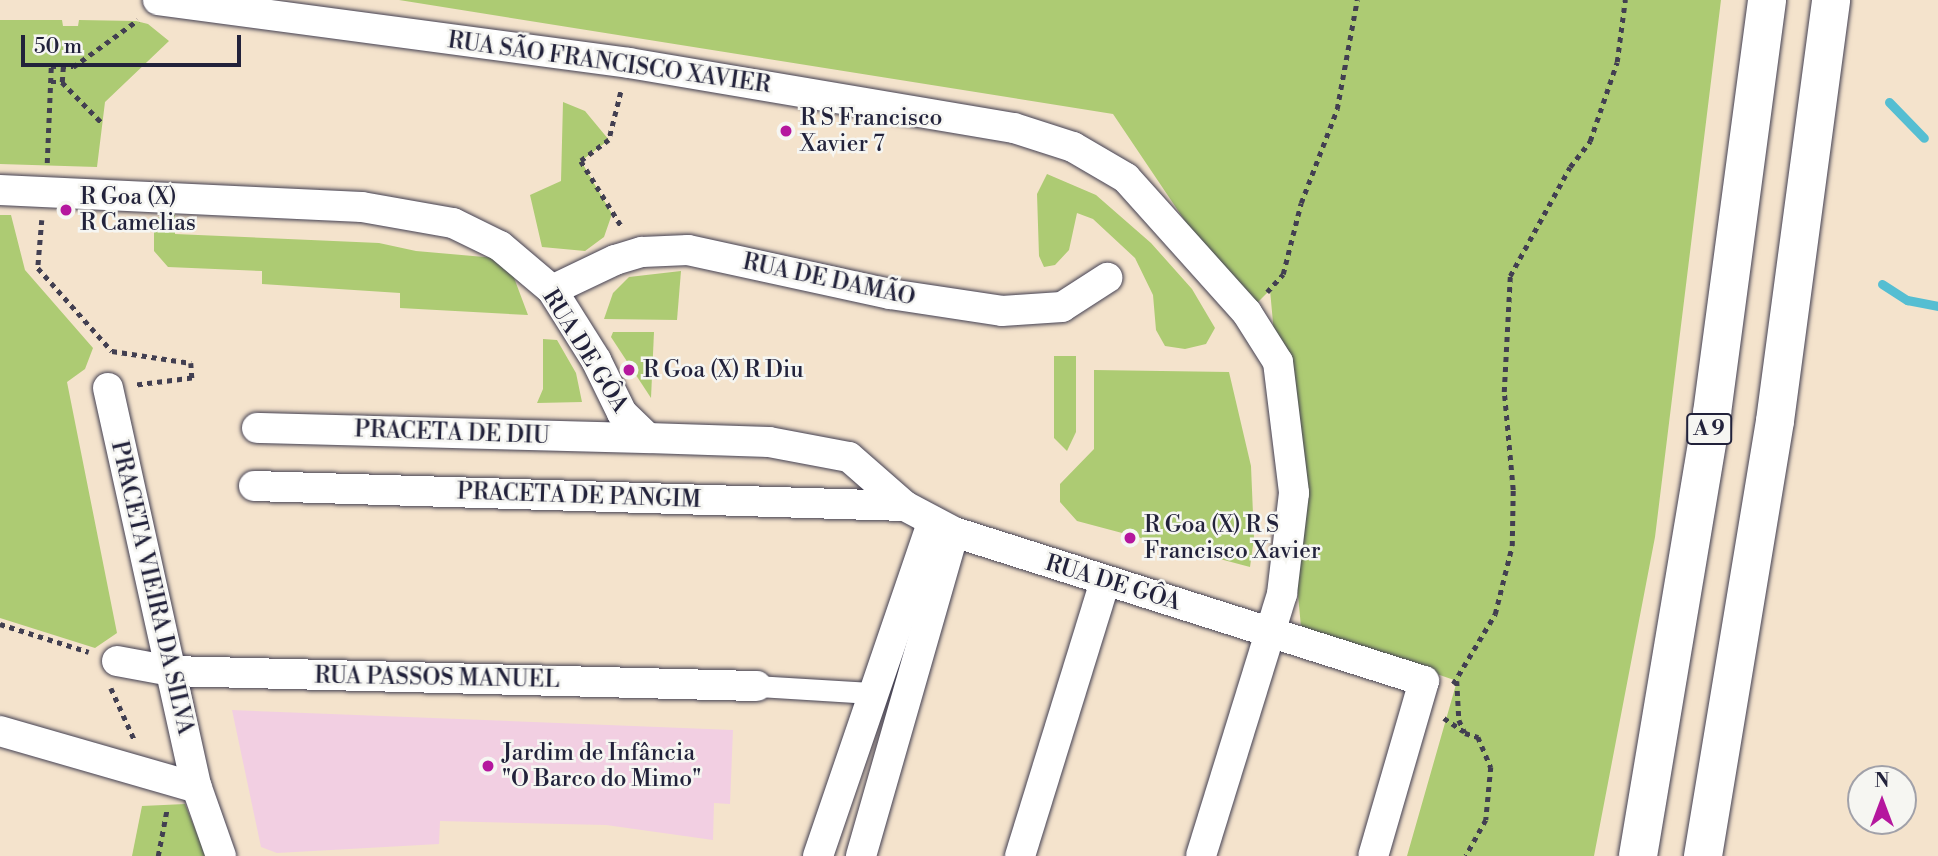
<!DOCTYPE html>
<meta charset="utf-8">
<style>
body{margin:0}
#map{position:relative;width:1938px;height:856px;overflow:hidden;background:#f4e3cc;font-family:"Libre Bodoni",serif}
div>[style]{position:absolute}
.built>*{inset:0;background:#f2cfe2}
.green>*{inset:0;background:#adcb73}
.stream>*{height:9px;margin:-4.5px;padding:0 4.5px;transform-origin:4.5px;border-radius:4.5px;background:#55bed2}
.path>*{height:4.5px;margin-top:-2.25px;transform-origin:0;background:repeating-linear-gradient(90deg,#423f51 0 5px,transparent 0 10px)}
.roads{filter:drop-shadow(0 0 2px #423f51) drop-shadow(0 0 2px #423f51)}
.pedestrian>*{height:21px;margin:-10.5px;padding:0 10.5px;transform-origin:10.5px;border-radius:10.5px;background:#fff}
.minor>*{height:30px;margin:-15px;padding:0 15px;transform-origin:15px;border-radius:15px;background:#fff}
.motorway>*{height:38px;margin:-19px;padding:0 19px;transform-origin:19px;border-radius:19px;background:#fff}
.dots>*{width:19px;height:19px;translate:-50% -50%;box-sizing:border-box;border:4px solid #f6f6f2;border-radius:50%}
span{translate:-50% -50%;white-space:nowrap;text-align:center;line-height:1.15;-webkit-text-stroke:5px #f6f6f2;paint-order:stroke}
.shield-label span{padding:2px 5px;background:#f6f6f2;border:2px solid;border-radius:5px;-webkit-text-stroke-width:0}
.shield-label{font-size:21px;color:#22223b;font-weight:700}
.street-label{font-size:23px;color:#22223b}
.poi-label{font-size:23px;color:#22223b}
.left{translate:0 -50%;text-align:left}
.north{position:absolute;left:1847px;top:765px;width:70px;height:70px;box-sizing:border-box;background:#f6f6f2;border:2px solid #a1a1a9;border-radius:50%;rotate:0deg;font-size:19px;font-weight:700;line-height:28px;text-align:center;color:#22223b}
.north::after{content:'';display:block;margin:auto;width:24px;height:32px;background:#b5179e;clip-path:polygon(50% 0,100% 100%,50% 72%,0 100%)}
.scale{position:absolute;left:21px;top:35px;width:220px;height:32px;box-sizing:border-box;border:4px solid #22223b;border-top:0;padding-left:9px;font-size:21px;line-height:24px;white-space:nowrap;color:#22223b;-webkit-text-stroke:5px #f6f6f2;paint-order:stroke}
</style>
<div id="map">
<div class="built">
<i style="clip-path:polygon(232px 710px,733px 730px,730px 804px,714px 803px,713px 840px,606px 825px,440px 821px,439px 844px,277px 853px,261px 847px)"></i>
</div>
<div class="green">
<i style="clip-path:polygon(399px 0,1721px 0,1655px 537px,1594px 856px,1407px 856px,1457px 681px,1301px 627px,1270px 290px,1247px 313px,1113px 114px)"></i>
<i style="clip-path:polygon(0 20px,62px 20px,63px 26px,78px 26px,79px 20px,136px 21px,148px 24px,169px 41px,105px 102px,97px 167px,0 164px)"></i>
<i style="clip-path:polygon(563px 102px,585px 111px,609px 140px,581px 161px,612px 214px,604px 237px,585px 251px,542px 247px,530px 195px,561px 181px)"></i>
<i style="clip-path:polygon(1047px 174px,1096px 195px,1151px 243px,1192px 289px,1215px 328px,1206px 344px,1185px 349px,1165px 346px,1156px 330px,1153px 295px,1135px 258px,1093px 219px,1077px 213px,1069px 250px,1055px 265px,1044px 267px,1039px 256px,1037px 194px)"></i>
<i style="clip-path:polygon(175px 212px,175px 234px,379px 243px,416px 251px,507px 259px,528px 315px,400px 308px,400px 293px,262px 284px,262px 271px,168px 267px,154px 251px,154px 219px)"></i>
<i style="clip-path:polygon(0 215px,11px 215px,25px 270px,93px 348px,85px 369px,67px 382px,117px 633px,95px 648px,0 618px)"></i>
<i style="clip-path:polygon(681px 271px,677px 320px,604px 319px,613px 293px,629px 277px)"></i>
<i style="clip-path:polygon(613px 332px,654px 332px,651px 398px,611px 337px)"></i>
<i style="clip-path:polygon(543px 339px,557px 340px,576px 373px,582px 402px,537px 403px,543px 389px)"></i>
<i style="clip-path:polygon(1054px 356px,1076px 356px,1076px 432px,1067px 451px,1054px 438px)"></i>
<i style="clip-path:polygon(1094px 370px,1229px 372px,1251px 466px,1254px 538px,1250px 567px,1077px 521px,1060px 502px,1060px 484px,1094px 449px)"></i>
<i style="clip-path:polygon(185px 804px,206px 856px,132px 856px,142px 806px)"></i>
</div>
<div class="stream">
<i style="left:1889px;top:102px;width:50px;rotate:45.8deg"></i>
<i style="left:1882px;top:284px;width:30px;rotate:33deg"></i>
<i style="left:1907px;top:300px;width:32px;rotate:11deg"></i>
</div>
<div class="path">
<i style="left:51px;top:82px;width:11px"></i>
<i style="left:62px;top:82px;width:15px;rotate:-86deg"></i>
<i style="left:62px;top:82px;width:60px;rotate:45.7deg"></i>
<i style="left:621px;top:92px;width:49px;rotate:104deg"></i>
<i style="left:609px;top:140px;width:35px;rotate:143deg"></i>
<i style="left:581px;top:161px;width:78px;rotate:58.2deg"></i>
<i style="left:47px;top:163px;width:96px;rotate:-87.6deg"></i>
<i style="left:51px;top:67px;width:22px"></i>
<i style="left:73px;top:67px;width:80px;rotate:-35.9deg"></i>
<i style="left:42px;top:220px;width:48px;rotate:94.8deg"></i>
<i style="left:38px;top:268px;width:111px;rotate:48.3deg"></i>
<i style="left:112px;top:351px;width:80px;rotate:8.6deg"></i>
<i style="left:191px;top:363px;width:15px;rotate:86deg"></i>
<i style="left:192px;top:378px;width:56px;rotate:172.9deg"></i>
<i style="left:1267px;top:292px;width:24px;rotate:-48deg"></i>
<i style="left:1283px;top:274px;width:73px;rotate:-75.8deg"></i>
<i style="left:1301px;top:203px;width:101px;rotate:-69deg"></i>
<i style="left:1337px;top:109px;width:111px;rotate:-79.6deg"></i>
<i style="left:0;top:624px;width:93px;rotate:17.5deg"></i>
<i style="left:1457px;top:681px;width:39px;rotate:87deg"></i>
<i style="left:1459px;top:720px;width:14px;rotate:65deg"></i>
<i style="left:1465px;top:733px;width:14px;rotate:17deg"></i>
<i style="left:1478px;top:737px;width:33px;rotate:67deg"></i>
<i style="left:1491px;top:767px;width:53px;rotate:95.4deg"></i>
<i style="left:1486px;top:820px;width:41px;rotate:119.1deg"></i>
<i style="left:1453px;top:684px;width:82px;rotate:-59deg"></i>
<i style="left:1495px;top:614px;width:70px;rotate:-76deg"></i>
<i style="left:1512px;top:546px;width:56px;rotate:-89deg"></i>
<i style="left:1513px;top:490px;width:98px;rotate:-95.2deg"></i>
<i style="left:1504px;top:392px;width:116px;rotate:-87deg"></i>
<i style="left:1510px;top:276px;width:124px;rotate:-61.2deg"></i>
<i style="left:1570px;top:167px;width:33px;rotate:-52deg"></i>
<i style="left:1590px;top:141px;width:83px;rotate:-71.1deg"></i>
<i style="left:1617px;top:62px;width:63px;rotate:-82.6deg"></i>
<i style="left:111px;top:688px;width:58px;rotate:65.6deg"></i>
<i style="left:1444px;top:718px;width:23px;rotate:34deg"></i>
<i style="left:158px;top:856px;width:48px;rotate:-79.2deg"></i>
</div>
<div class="roads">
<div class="pedestrian">
<i style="left:757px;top:686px;width:116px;rotate:3.5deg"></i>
</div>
<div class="minor">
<i style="left:158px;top:0;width:475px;rotate:7.6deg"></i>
<i style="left:629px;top:63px;width:390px;rotate:9.6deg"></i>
<i style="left:1014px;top:128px;width:62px;rotate:17.9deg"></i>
<i style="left:1073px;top:147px;width:61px;rotate:30.3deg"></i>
<i style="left:1126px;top:178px;width:181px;rotate:48.1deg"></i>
<i style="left:1247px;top:313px;width:58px;rotate:57.7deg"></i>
<i style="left:1278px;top:362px;width:132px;rotate:83deg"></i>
<i style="left:1294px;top:493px;width:102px;rotate:96.8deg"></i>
<i style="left:1282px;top:594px;width:274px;rotate:107.2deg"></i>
<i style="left:0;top:190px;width:362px;rotate:2.7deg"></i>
<i style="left:362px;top:207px;width:92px;rotate:10deg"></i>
<i style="left:453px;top:223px;width:52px;rotate:26.1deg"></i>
<i style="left:500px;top:246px;width:68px;rotate:40.2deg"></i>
<i style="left:552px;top:290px;width:83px;rotate:57.8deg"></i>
<i style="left:596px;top:360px;width:59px;rotate:63.9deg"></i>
<i style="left:622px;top:413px;width:36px;rotate:44deg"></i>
<i style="left:648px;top:438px;width:121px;rotate:1.9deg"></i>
<i style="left:769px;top:442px;width:81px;rotate:10.6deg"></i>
<i style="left:849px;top:457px;width:74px;rotate:41.2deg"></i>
<i style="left:905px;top:506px;width:55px;rotate:28deg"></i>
<i style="left:954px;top:532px;width:493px;rotate:17.6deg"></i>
<i style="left:1424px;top:681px;width:182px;rotate:106.2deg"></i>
<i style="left:552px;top:290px;width:70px;rotate:-25.5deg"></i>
<i style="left:615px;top:260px;width:28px;rotate:-17deg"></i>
<i style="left:642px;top:252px;width:46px;rotate:-2.5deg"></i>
<i style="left:688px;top:250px;width:207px;rotate:12.3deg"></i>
<i style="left:890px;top:294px;width:113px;rotate:8.6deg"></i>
<i style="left:1002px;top:311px;width:60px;rotate:-3.8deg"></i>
<i style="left:1062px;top:307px;width:54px;rotate:-32.8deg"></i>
<i style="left:108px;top:388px;width:410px;rotate:77.5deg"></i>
<i style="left:257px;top:428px;width:391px;rotate:1.5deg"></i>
<i style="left:254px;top:486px;width:651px;rotate:1.76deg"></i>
<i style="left:117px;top:661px;width:55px;rotate:10.5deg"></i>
<i style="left:171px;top:671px;width:586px;rotate:1.47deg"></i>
<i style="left:0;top:731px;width:205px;rotate:16.1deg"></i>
<i style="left:197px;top:788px;width:72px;rotate:70.6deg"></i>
<i style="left:818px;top:856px;width:354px;rotate:-71.1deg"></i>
<i style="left:861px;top:856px;width:337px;rotate:-74deg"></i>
<i style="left:1020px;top:856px;width:288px;rotate:-72.8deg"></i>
</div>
<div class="motorway">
<i style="left:1638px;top:856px;width:449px;rotate:-80.5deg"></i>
<i style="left:1712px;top:413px;width:417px;rotate:-82.4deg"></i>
<i style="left:1703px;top:856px;width:441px;rotate:-80.6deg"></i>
<i style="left:1775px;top:421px;width:425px;rotate:-82.4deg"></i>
</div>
</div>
<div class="dots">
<i style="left:786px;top:131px;background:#b5179e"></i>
<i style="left:66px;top:210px;background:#b5179e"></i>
<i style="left:629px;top:370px;background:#b5179e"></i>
<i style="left:1130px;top:538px;background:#b5179e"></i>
<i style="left:488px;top:766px;background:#b5179e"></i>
</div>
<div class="shield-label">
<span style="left:1709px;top:429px">A 9</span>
</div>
<div class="street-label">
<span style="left:609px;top:63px;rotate:8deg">RUA SÃO FRANCISCO XAVIER</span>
<span style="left:829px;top:280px;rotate:12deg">RUA DE DAMÃO</span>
<span style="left:585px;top:351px;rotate:58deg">RUA DE GÔA</span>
<span style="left:452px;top:433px;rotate:2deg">PRACETA DE DIU</span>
<span style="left:579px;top:496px;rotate:2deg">PRACETA DE PANGIM</span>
<span style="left:1113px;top:583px;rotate:17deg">RUA DE GÔA</span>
<span style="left:152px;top:588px;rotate:77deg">PRACETA VIEIRA DA SILVA</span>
<span style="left:437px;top:678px;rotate:1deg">RUA PASSOS MANUEL</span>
</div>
<div class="poi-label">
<span class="left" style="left:800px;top:131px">R S Francisco<br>Xavier 7</span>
<span class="left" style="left:80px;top:210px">R Goa (X)<br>R Camelias</span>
<span class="left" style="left:643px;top:370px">R Goa (X) R Diu</span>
<span class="left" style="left:1144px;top:538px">R Goa (X) R S<br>Francisco Xavier</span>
<span class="left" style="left:502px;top:766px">Jardim de Infância<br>"O Barco do Mimo"</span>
</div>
<div class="north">N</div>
<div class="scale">50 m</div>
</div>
